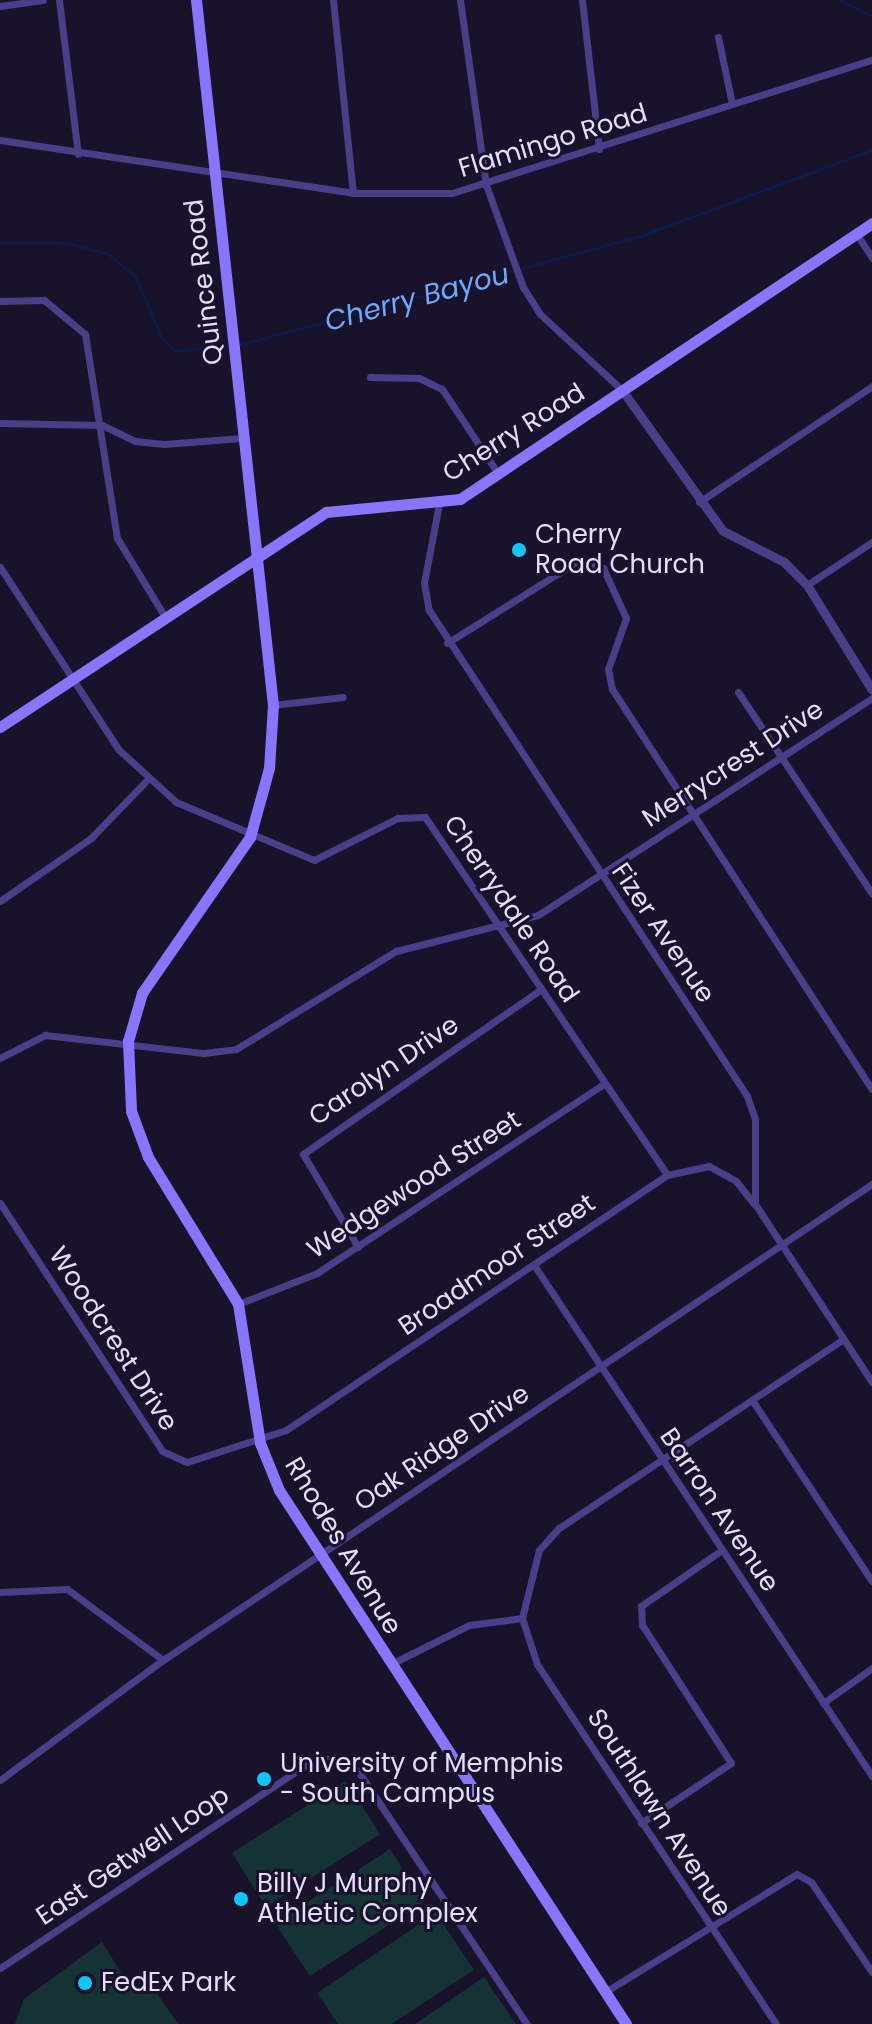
<!DOCTYPE html>
<style>
body{margin:0}
#map{position:relative;width:872px;height:2024px;overflow:hidden;background:#19122b;font-family:Poppins,sans-serif}
div>[style]{position:absolute}
.green>*{inset:0;background:#153335}
.stream>*{height:3px;margin:-1.5px;padding:0 1.5px;transform-origin:1.5px;border-radius:1.5px;background:#0c1b4a}
.minor>*{height:7px;margin:-3.5px;padding:0 3.5px;transform-origin:3.5px;border-radius:3.5px;background:#4a3e89}
.tertiary>*{height:9px;margin:-4.5px;padding:0 4.5px;transform-origin:4.5px;border-radius:4.5px;background:#4a3e89}
.secondary>*{height:11px;margin:-5.5px;padding:0 5.5px;transform-origin:5.5px;border-radius:5.5px;background:#8975fd}
.dots>*{width:22px;height:22px;translate:-50% -50%;box-sizing:border-box;border:4px solid #19122b;border-radius:50%}
span{translate:-50% -50%;white-space:nowrap;text-align:center;line-height:1.15;-webkit-text-stroke:6px #19122b;paint-order:stroke}
.street-label{font-size:26px;color:#e5ddfe}
.poi-label{font-size:26px;color:#e5ddfe}
.left{translate:0 -50%;text-align:left}
.water-label{font-size:28px;color:#6da9fd;font-style:italic}
</style>
<div id="map">
<div class="green">
<i style="clip-path:polygon(346px 1781px,380px 1834px,266px 1907px,232px 1853px)"></i>
<i style="clip-path:polygon(390px 1849px,424px 1902px,310px 1976px,275px 1923px)"></i>
<i style="clip-path:polygon(436px 1913px,474px 1970px,391px 2024px,338px 2024px,317px 1993px)"></i>
<i style="clip-path:polygon(102px 1942px,130px 1987px,154px 1989px,178px 2024px,15px 2024px,24px 1999px)"></i>
<i style="clip-path:polygon(484px 1977px,516px 2024px,415px 2024px)"></i>
</div>
<div class="stream">
<i style="left:840px;top:0;width:36px;rotate:27deg"></i>
<i style="left:0;top:242px;width:68px;rotate:0.8deg"></i>
<i style="left:68px;top:243px;width:41px;rotate:15.4deg"></i>
<i style="left:108px;top:254px;width:35px;rotate:39deg"></i>
<i style="left:135px;top:276px;width:66px;rotate:66.9deg"></i>
<i style="left:161px;top:337px;width:20px;rotate:45deg"></i>
<i style="left:175px;top:351px;width:56px;rotate:-5.1deg"></i>
<i style="left:239px;top:345px;width:419px;rotate:-15.2deg"></i>
<i style="left:643px;top:235px;width:244px;rotate:-20.4deg"></i>
</div>
<div class="minor">
<i style="left:59px;top:0;width:155px;rotate:83deg"></i>
<i style="left:333px;top:0;width:194px;rotate:84.1deg"></i>
<i style="left:460px;top:0;width:187px;rotate:82deg"></i>
<i style="left:486px;top:185px;width:109px;rotate:70.1deg"></i>
<i style="left:523px;top:287px;width:32px;rotate:58deg"></i>
<i style="left:540px;top:314px;width:112px;rotate:42.8deg"></i>
<i style="left:582px;top:0;width:150px;rotate:83.5deg"></i>
<i style="left:0;top:6px;width:43px;rotate:-7.9deg"></i>
<i style="left:718px;top:37px;width:68px;rotate:78.2deg"></i>
<i style="left:0;top:140px;width:357px;rotate:8.5deg"></i>
<i style="left:353px;top:193px;width:99px"></i>
<i style="left:452px;top:193px;width:441px;rotate:-17.6deg"></i>
<i style="left:856px;top:233px;width:30px;rotate:57deg"></i>
<i style="left:0;top:301px;width:44px;rotate:-1.3deg"></i>
<i style="left:44px;top:300px;width:53px;rotate:39.7deg"></i>
<i style="left:85px;top:334px;width:206px;rotate:81.1deg"></i>
<i style="left:117px;top:538px;width:92px;rotate:58.7deg"></i>
<i style="left:370px;top:377px;width:49px;rotate:1.2deg"></i>
<i style="left:419px;top:378px;width:25px;rotate:26deg"></i>
<i style="left:442px;top:389px;width:103px;rotate:56.5deg"></i>
<i style="left:0;top:423px;width:102px;rotate:1.1deg"></i>
<i style="left:102px;top:425px;width:37px;rotate:26deg"></i>
<i style="left:135px;top:441px;width:29px;rotate:6deg"></i>
<i style="left:164px;top:444px;width:78px;rotate:-4.4deg"></i>
<i style="left:699px;top:502px;width:208px;rotate:-33.8deg"></i>
<i style="left:439px;top:504px;width:80px;rotate:100.8deg"></i>
<i style="left:424px;top:583px;width:27px;rotate:80deg"></i>
<i style="left:429px;top:610px;width:581px;rotate:56.8deg"></i>
<i style="left:747px;top:1096px;width:24px;rotate:71deg"></i>
<i style="left:755px;top:1119px;width:85px;rotate:90deg"></i>
<i style="left:755px;top:1204px;width:213px;rotate:56.7deg"></i>
<i style="left:0;top:567px;width:217px;rotate:57deg"></i>
<i style="left:118px;top:749px;width:79px;rotate:42.4deg"></i>
<i style="left:176px;top:802px;width:150px;rotate:22.8deg"></i>
<i style="left:314px;top:860px;width:94px;rotate:-26.6deg"></i>
<i style="left:398px;top:818px;width:27px;rotate:-2deg"></i>
<i style="left:425px;top:817px;width:432px;rotate:55.9deg"></i>
<i style="left:807px;top:585px;width:78px;rotate:-33.5deg"></i>
<i style="left:447px;top:643px;width:158px;rotate:-32.1deg"></i>
<i style="left:581px;top:559px;width:24px;rotate:22deg"></i>
<i style="left:603px;top:568px;width:55px;rotate:65.3deg"></i>
<i style="left:626px;top:618px;width:54px;rotate:109.4deg"></i>
<i style="left:608px;top:669px;width:20px;rotate:79deg"></i>
<i style="left:612px;top:689px;width:477px;rotate:57deg"></i>
<i style="left:738px;top:692px;width:242px;rotate:56.4deg"></i>
<i style="left:273px;top:705px;width:70px;rotate:-6.5deg"></i>
<i style="left:0;top:901px;width:111px;rotate:-34.7deg"></i>
<i style="left:91px;top:838px;width:79px;rotate:-46deg"></i>
<i style="left:0;top:1058px;width:51px;rotate:-27.1deg"></i>
<i style="left:45px;top:1035px;width:160px;rotate:6.5deg"></i>
<i style="left:204px;top:1053px;width:32px;rotate:-7deg"></i>
<i style="left:236px;top:1049px;width:188px;rotate:-31.5deg"></i>
<i style="left:396px;top:951px;width:146px;rotate:-14.2deg"></i>
<i style="left:538px;top:915px;width:398px;rotate:-33deg"></i>
<i style="left:0;top:1203px;width:296px;rotate:56.8deg"></i>
<i style="left:162px;top:1451px;width:27px;rotate:24deg"></i>
<i style="left:187px;top:1462px;width:104px;rotate:-17.9deg"></i>
<i style="left:286px;top:1430px;width:458px;rotate:-33.8deg"></i>
<i style="left:667px;top:1175px;width:43px;rotate:-12.1deg"></i>
<i style="left:709px;top:1166px;width:31px;rotate:29deg"></i>
<i style="left:736px;top:1181px;width:29px;rotate:52deg"></i>
<i style="left:358px;top:1247px;width:108px;rotate:-120.6deg"></i>
<i style="left:303px;top:1154px;width:290px;rotate:-34.7deg"></i>
<i style="left:534px;top:1265px;width:613px;rotate:56.52deg"></i>
<i style="left:238px;top:1304px;width:85px;rotate:-21.4deg"></i>
<i style="left:317px;top:1273px;width:344px;rotate:-33.4deg"></i>
<i style="left:752px;top:1400px;width:217px;rotate:56.5deg"></i>
<i style="left:0;top:1592px;width:67px;rotate:-2.6deg"></i>
<i style="left:67px;top:1589px;width:119px;rotate:36.5deg"></i>
<i style="left:391px;top:1664px;width:87px;rotate:-26.6deg"></i>
<i style="left:469px;top:1625px;width:53px;rotate:-7.5deg"></i>
<i style="left:823px;top:1703px;width:60px;rotate:-35.5deg"></i>
<i style="left:0;top:1780px;width:202px;rotate:-36.4deg"></i>
<i style="left:163px;top:1660px;width:854px;rotate:-33.88deg"></i>
<i style="left:641px;top:1823px;width:108px;rotate:-33.7deg"></i>
<i style="left:731px;top:1763px;width:164px;rotate:-122.8deg"></i>
<i style="left:642px;top:1625px;width:19px;rotate:-93deg"></i>
<i style="left:641px;top:1606px;width:98px;rotate:-34.7deg"></i>
<i style="left:0;top:1968px;width:374px;rotate:-33.6deg"></i>
<i style="left:312px;top:1761px;width:23px;rotate:-7deg"></i>
<i style="left:335px;top:1758px;width:26px;rotate:29deg"></i>
<i style="left:358px;top:1771px;width:304px;rotate:56.3deg"></i>
<i style="left:605px;top:1992px;width:225px;rotate:-31.6deg"></i>
<i style="left:797px;top:1874px;width:16px;rotate:30deg"></i>
<i style="left:811px;top:1882px;width:109px;rotate:55.9deg"></i>
<i style="left:776px;top:2024px;width:432px;rotate:-123.6deg"></i>
<i style="left:537px;top:1664px;width:48px;rotate:-108.1deg"></i>
<i style="left:522px;top:1618px;width:70px;rotate:-76deg"></i>
<i style="left:539px;top:1550px;width:30px;rotate:-48deg"></i>
<i style="left:559px;top:1528px;width:341px;rotate:-33.6deg"></i>
</div>
<div class="tertiary">
<i style="left:622px;top:390px;width:173px;rotate:54.4deg"></i>
<i style="left:723px;top:531px;width:68px;rotate:26.9deg"></i>
<i style="left:784px;top:562px;width:33px;rotate:45deg"></i>
<i style="left:807px;top:585px;width:123px;rotate:58.2deg"></i>
</div>
<div class="secondary">
<i style="left:196px;top:0;width:709px;rotate:83.77deg"></i>
<i style="left:273px;top:705px;width:63px;rotate:93.6deg"></i>
<i style="left:269px;top:768px;width:72px;rotate:105.4deg"></i>
<i style="left:250px;top:837px;width:190px;rotate:124.7deg"></i>
<i style="left:142px;top:993px;width:50px;rotate:106.3deg"></i>
<i style="left:128px;top:1041px;width:70px;rotate:87.5deg"></i>
<i style="left:131px;top:1111px;width:49px;rotate:69.7deg"></i>
<i style="left:148px;top:1157px;width:172px;rotate:58.5deg"></i>
<i style="left:238px;top:1304px;width:141px;rotate:81deg"></i>
<i style="left:260px;top:1443px;width:51px;rotate:68deg"></i>
<i style="left:279px;top:1490px;width:637px;rotate:56.98deg"></i>
<i style="left:0;top:727px;width:391px;rotate:-33.4deg"></i>
<i style="left:326px;top:512px;width:135px;rotate:-5.5deg"></i>
<i style="left:460px;top:499px;width:496px;rotate:-33.8deg"></i>
</div>
<div class="dots">
<i style="left:519px;top:550px;background:#0cc7fb"></i>
<i style="left:264px;top:1779px;background:#0cc7fb"></i>
<i style="left:241px;top:1899px;background:#0cc7fb"></i>
<i style="left:85px;top:1983px;background:#0cc7fb"></i>
</div>
<div class="street-label">
<span style="left:553px;top:141px;rotate:-17deg">Flamingo Road</span>
<span style="left:204px;top:282px;rotate:-97deg">Quince Road</span>
<span style="left:514px;top:433px;rotate:-32deg">Cherry Road</span>
<span style="left:733px;top:764px;rotate:-33deg">Merrycrest Drive</span>
<span style="left:511px;top:909px;rotate:56deg">Cherrydale Road</span>
<span style="left:663px;top:933px;rotate:56deg">Fizer Avenue</span>
<span style="left:384px;top:1071px;rotate:-34deg">Carolyn Drive</span>
<span style="left:414px;top:1185px;rotate:-33deg">Wedgewood Street</span>
<span style="left:497px;top:1265px;rotate:-34deg">Broadmoor Street</span>
<span style="left:113px;top:1339px;rotate:57deg">Woodcrest Drive</span>
<span style="left:442px;top:1448px;rotate:-34deg">Oak Ridge Drive</span>
<span style="left:719px;top:1510px;rotate:56deg">Barron Avenue</span>
<span style="left:343px;top:1546px;rotate:59deg">Rhodes Avenue</span>
<span style="left:659px;top:1813px;rotate:57deg">Southlawn Avenue</span>
<span style="left:133px;top:1856px;rotate:-34deg">East Getwell Loop</span>
</div>
<div class="poi-label">
<span class="left" style="left:535px;top:550px">Cherry<br>Road Church</span>
<span class="left" style="left:280px;top:1779px">University of Memphis<br>- South Campus</span>
<span class="left" style="left:257px;top:1899px">Billy J Murphy<br>Athletic Complex</span>
<span class="left" style="left:101px;top:1983px">FedEx Park</span>
</div>
<div class="water-label">
<span style="left:417px;top:298px;rotate:-15deg">Cherry Bayou</span>
</div>
</div>
